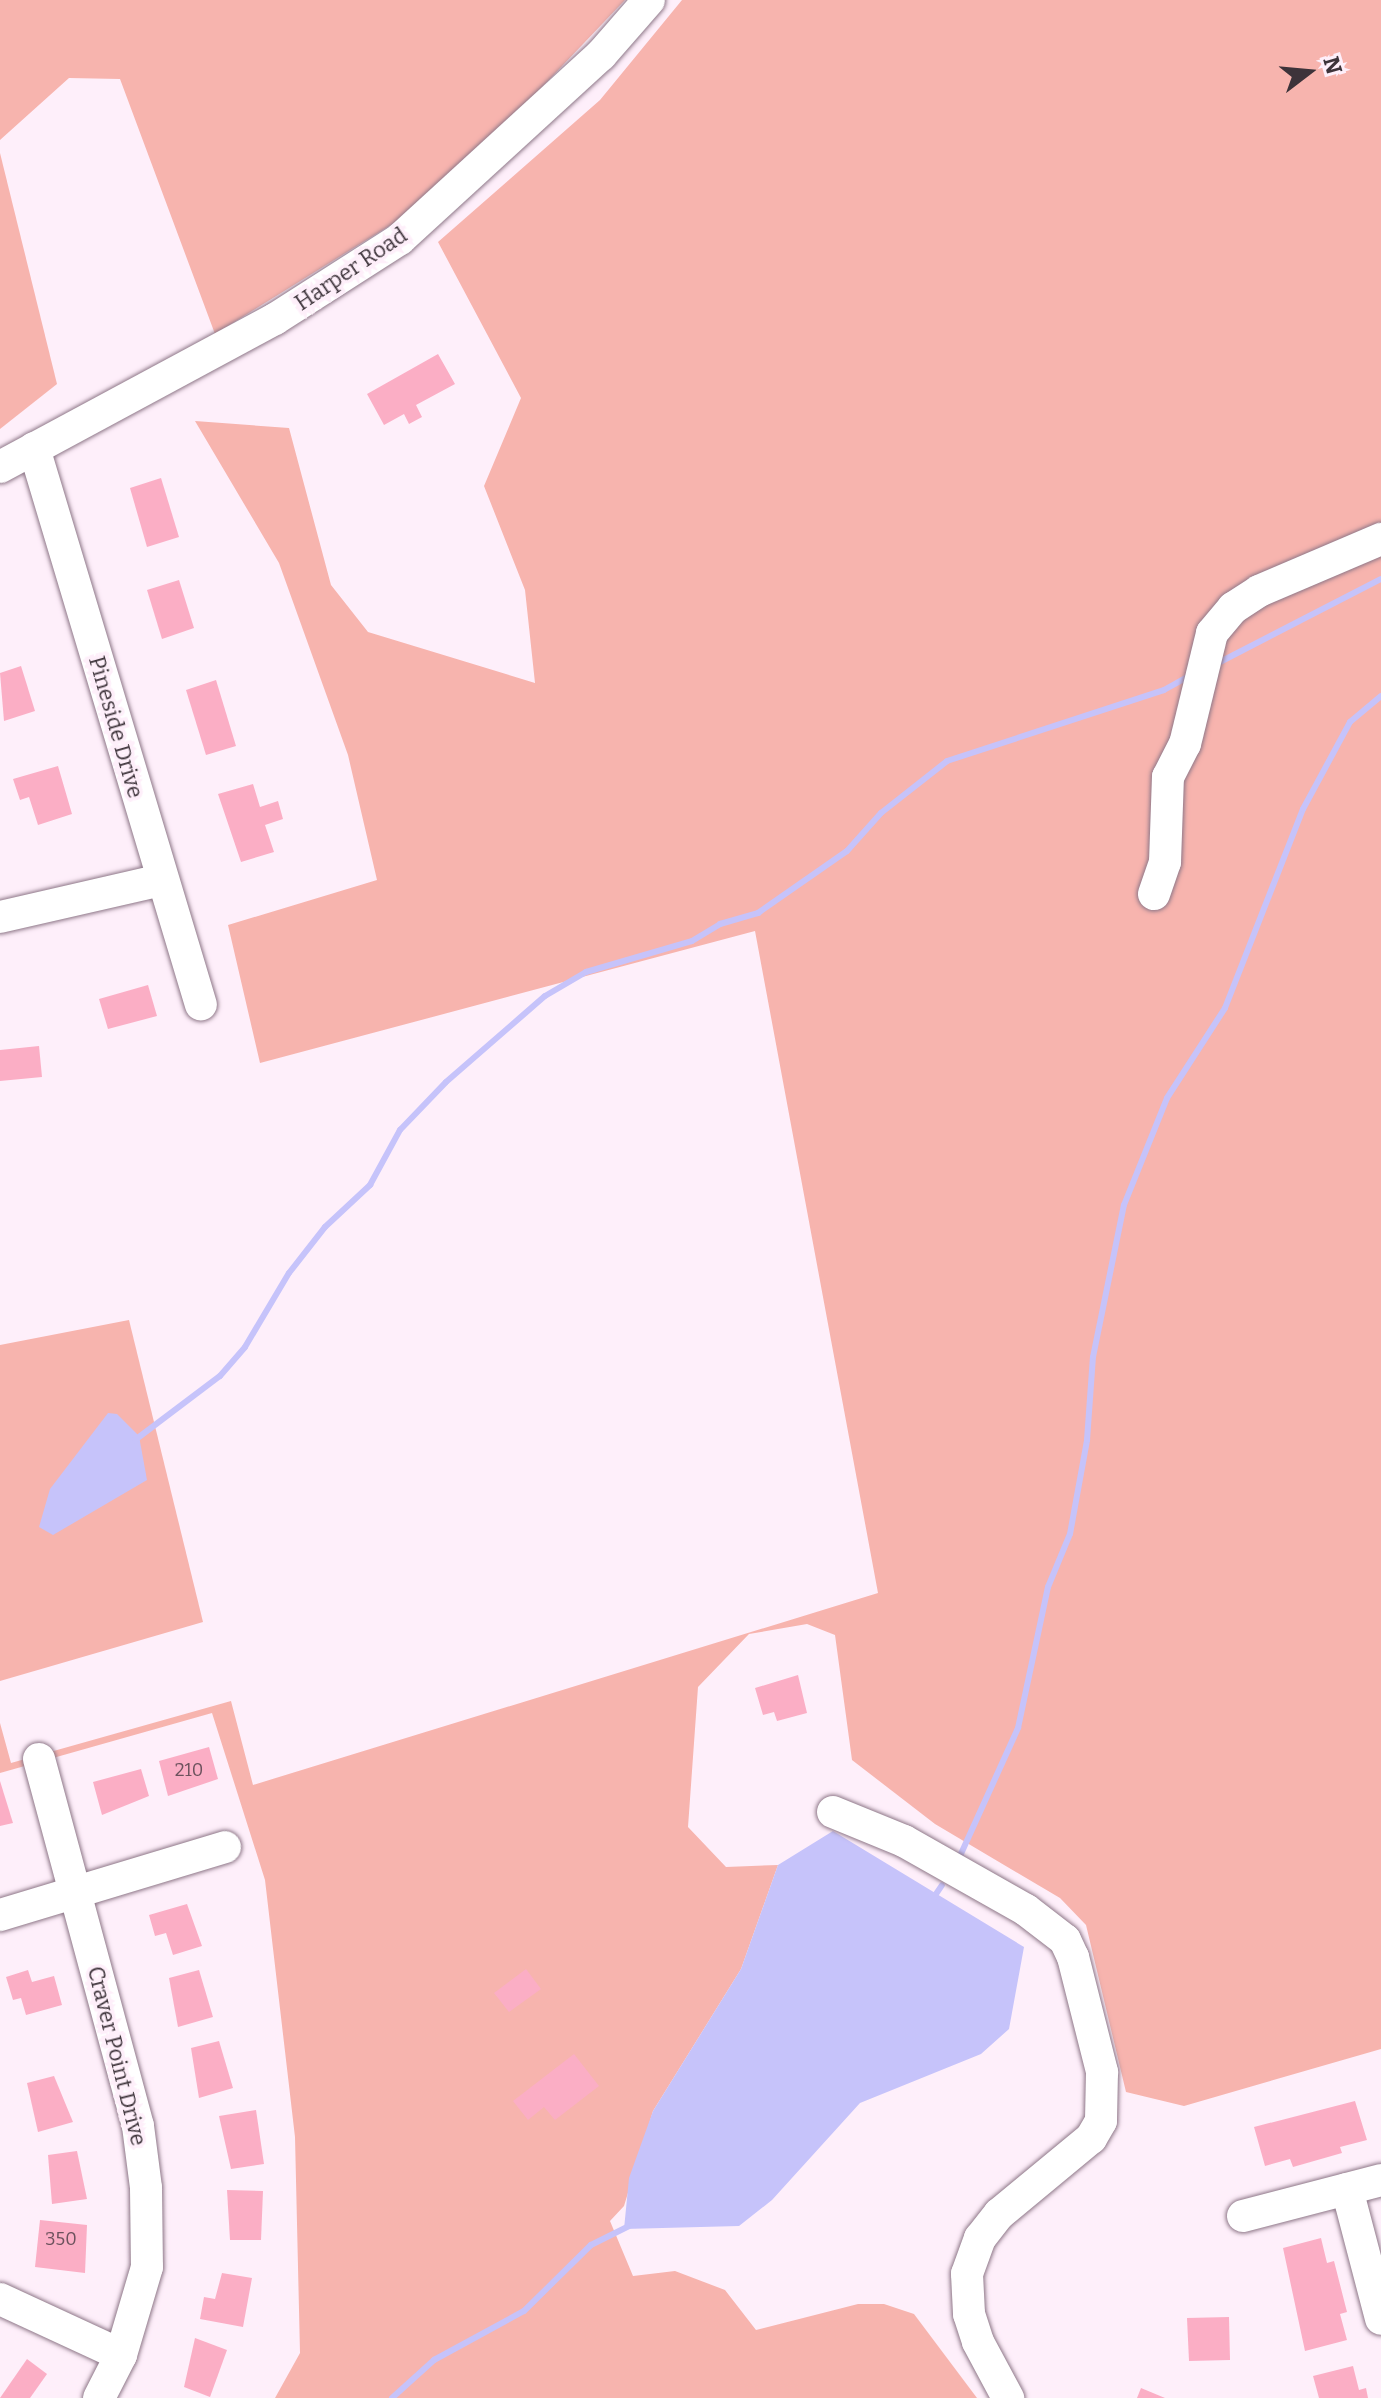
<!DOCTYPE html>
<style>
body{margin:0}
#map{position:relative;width:1381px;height:2398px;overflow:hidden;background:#feeffa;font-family:Bitter,serif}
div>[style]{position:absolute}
.green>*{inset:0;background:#f7b4ae}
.water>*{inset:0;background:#c6c3fa}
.stream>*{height:6px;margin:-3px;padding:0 3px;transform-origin:3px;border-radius:3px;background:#c6c3fa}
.building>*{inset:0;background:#fbaec5}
.roads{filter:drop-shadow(0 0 2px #8e7788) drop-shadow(0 0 2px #8e7788)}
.minor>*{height:32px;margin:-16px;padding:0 16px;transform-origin:16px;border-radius:16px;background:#fff}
span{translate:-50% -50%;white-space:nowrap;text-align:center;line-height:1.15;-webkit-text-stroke:7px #feeffa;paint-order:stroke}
.number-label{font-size:18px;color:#6c525d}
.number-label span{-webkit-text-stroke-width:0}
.street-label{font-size:22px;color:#3d333a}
.north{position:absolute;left:1269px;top:32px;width:80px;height:80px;-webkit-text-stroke:6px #feeffa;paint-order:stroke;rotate:74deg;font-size:22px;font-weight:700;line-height:32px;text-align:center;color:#3d333a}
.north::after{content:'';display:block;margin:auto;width:28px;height:36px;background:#3d333a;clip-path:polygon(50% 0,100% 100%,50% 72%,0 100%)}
</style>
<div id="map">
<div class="green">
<i style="clip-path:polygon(0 0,625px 0,483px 149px,410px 213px,215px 334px,120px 79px,69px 78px,0 140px)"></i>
<i style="clip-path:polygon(682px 0,1381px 0,1381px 2049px,1184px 2106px,1126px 2092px,1086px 1925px,1060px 1898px,935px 1824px,852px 1760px,835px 1635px,807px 1624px,749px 1634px,698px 1687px,688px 1827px,726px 1867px,778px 1865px,741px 1969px,653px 2111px,624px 2206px,610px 2221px,633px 2276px,675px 2271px,725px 2290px,756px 2330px,858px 2304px,884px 2304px,914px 2314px,977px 2398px,275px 2398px,300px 2353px,295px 2137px,265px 1880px,212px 1713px,0 1773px,0 1723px,11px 1763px,231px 1701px,253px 1785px,878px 1593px,755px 931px,260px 1063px,228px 925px,377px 880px,348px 755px,279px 563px,195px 421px,289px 428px,331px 585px,368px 632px,535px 683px,525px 590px,484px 486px,521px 398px,438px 242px,600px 100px)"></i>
<i style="clip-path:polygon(0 153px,57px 384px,0 429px)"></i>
<i style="clip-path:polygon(129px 1320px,203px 1622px,0 1681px,0 1345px)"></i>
</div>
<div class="water">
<i style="clip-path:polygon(108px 1413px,117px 1414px,139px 1436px,147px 1480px,53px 1535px,39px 1527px,50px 1489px)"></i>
<i style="clip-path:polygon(833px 1831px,1024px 1947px,1009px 2029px,981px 2054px,860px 2103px,772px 2200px,739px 2226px,624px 2229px,629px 2178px,653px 2111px,741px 1969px,778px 1865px)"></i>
</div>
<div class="stream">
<i style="left:1218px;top:663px;width:183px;rotate:-27.3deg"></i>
<i style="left:135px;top:1440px;width:106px;rotate:-37deg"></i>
<i style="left:220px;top:1376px;width:38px;rotate:-49deg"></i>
<i style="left:245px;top:1347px;width:86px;rotate:-59.3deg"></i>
<i style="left:289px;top:1273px;width:58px;rotate:-52deg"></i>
<i style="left:325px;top:1227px;width:62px;rotate:-43deg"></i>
<i style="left:370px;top:1185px;width:63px;rotate:-61.4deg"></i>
<i style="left:400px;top:1130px;width:66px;rotate:-46.2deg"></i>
<i style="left:446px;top:1082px;width:131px;rotate:-41deg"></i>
<i style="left:545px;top:996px;width:48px;rotate:-30.3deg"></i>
<i style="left:586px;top:972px;width:110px;rotate:-16.3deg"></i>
<i style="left:692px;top:941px;width:33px;rotate:-31deg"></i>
<i style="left:720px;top:924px;width:40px;rotate:-16deg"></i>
<i style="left:758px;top:913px;width:108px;rotate:-34.9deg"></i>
<i style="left:847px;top:851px;width:51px;rotate:-48.2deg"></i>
<i style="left:881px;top:813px;width:84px;rotate:-38.2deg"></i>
<i style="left:947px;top:761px;width:228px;rotate:-18.1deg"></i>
<i style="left:1164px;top:690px;width:26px;rotate:-29deg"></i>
<i style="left:960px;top:1856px;width:141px;rotate:-65.6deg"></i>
<i style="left:1018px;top:1728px;width:144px;rotate:-78deg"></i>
<i style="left:1048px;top:1587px;width:57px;rotate:-67.5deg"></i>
<i style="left:1070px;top:1534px;width:96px;rotate:-79.7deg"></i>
<i style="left:1087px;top:1440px;width:83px;rotate:-85.9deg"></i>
<i style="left:1093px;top:1357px;width:155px;rotate:-78.5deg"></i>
<i style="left:1124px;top:1205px;width:115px;rotate:-68.1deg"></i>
<i style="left:1167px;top:1098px;width:107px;rotate:-57.2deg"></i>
<i style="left:1225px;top:1008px;width:214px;rotate:-68.6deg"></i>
<i style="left:1303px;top:809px;width:99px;rotate:-61.6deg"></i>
<i style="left:1350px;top:722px;width:40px;rotate:-40deg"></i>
<i style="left:934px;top:1897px;width:14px;rotate:-56deg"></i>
<i style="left:392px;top:2398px;width:57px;rotate:-42.1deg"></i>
<i style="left:434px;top:2360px;width:102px;rotate:-28.6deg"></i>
<i style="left:524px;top:2311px;width:94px;rotate:-44.6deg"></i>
<i style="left:591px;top:2245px;width:42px;rotate:-26.6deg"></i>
</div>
<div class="building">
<i style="clip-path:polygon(438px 354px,455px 384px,416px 405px,422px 417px,409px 424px,404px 414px,384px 425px,367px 394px)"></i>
<i style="clip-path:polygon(161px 478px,179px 537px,147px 547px,130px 488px)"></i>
<i style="clip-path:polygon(179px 580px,194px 628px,162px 639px,147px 590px)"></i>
<i style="clip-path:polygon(21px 666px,35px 711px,4px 721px,0 673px)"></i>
<i style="clip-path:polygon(216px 680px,236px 746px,206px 755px,186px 690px)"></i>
<i style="clip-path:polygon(58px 766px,72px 814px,38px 825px,29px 797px,20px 800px,13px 779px)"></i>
<i style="clip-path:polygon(253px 784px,260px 807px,278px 801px,283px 819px,265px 825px,274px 852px,241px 862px,218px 794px)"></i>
<i style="clip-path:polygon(148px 985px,157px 1016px,108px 1029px,99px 999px)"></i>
<i style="clip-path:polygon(39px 1046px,42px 1077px,0 1081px,0 1050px)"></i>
<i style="clip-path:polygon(798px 1675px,807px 1713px,777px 1721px,774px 1712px,763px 1715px,755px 1688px)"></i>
<i style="clip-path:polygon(209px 1747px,218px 1779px,168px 1796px,159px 1761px)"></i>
<i style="clip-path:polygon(141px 1769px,149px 1796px,102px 1815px,93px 1782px)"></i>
<i style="clip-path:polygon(0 1781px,13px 1823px,0 1826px)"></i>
<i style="clip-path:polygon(187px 1904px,202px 1946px,173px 1955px,166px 1933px,155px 1936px,149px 1915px)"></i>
<i style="clip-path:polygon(526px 1969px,541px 1989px,509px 2012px,494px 1993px)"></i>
<i style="clip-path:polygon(28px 1970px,32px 1982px,54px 1976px,62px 2005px,26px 2015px,21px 1998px,13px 2000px,6px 1977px)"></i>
<i style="clip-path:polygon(199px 1970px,213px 2017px,178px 2027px,169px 1978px)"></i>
<i style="clip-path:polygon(219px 2041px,233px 2088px,199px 2098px,191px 2048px)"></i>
<i style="clip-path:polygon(574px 2054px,599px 2086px,555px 2120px,544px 2107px,528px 2120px,513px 2101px)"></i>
<i style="clip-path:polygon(54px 2076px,73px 2122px,38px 2132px,27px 2083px)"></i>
<i style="clip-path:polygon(1355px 2101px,1367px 2140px,1340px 2147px,1342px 2153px,1293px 2167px,1290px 2159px,1265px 2166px,1254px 2127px)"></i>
<i style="clip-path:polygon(256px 2110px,264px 2164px,231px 2169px,219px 2116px)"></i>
<i style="clip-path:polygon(77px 2151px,87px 2199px,52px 2204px,48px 2155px)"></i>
<i style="clip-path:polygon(227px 2190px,263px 2191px,261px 2240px,230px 2240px)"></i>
<i style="clip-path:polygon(40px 2220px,87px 2225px,85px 2273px,35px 2267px)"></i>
<i style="clip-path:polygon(1321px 2238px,1327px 2263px,1334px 2261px,1347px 2312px,1340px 2314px,1347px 2340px,1305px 2351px,1283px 2248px)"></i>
<i style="clip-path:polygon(222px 2273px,252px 2278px,243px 2327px,200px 2319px,204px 2297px,215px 2299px)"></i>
<i style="clip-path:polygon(1229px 2317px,1230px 2360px,1189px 2361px,1187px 2318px)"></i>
<i style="clip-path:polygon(195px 2338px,227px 2350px,210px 2397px,184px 2387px)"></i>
<i style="clip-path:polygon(27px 2359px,47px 2374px,30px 2398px,0 2398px)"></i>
<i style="clip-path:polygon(1353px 2366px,1359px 2390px,1366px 2388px,1368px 2398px,1319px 2398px,1313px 2376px)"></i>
<i style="clip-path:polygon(1141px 2388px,1165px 2398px,1137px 2398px)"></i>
</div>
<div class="roads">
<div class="minor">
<i style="left:34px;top:448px;width:581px;rotate:73.31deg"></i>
<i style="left:0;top:467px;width:312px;rotate:-28.3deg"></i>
<i style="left:275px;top:319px;width:148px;rotate:-32.6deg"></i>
<i style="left:400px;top:239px;width:273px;rotate:-42.5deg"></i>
<i style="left:601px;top:55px;width:73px;rotate:-48.9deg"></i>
<i style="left:1154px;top:894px;width:34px;rotate:-71deg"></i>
<i style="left:1165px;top:862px;width:85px;rotate:-88deg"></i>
<i style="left:1168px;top:777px;width:37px;rotate:-63deg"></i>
<i style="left:1185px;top:744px;width:114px;rotate:-76.3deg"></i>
<i style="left:1212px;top:633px;width:33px;rotate:-50deg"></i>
<i style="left:1233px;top:608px;width:31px;rotate:-33deg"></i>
<i style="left:1259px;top:591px;width:133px;rotate:-23.1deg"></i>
<i style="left:0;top:917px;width:165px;rotate:-12.9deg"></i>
<i style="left:39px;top:1759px;width:380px;rotate:74.9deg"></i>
<i style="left:138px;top:2126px;width:63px;rotate:82.6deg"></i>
<i style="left:146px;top:2188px;width:79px;rotate:89.3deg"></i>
<i style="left:147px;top:2267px;width:92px;rotate:106.5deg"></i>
<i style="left:121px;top:2355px;width:48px;rotate:117.1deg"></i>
<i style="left:833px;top:1812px;width:77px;rotate:22.2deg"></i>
<i style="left:904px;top:1841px;width:140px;rotate:29.5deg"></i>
<i style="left:1026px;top:1910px;width:49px;rotate:37.6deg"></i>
<i style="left:1065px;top:1940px;width:19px;rotate:65deg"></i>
<i style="left:1073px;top:1957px;width:119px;rotate:75.8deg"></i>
<i style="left:1102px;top:2072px;width:49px;rotate:91.2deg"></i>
<i style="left:1101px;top:2121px;width:20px;rotate:120deg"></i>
<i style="left:1091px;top:2138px;width:119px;rotate:140.4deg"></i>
<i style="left:999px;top:2214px;width:31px;rotate:128deg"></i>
<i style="left:980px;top:2238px;width:38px;rotate:110deg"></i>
<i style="left:967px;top:2274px;width:40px;rotate:87.1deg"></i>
<i style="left:969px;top:2314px;width:29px;rotate:72deg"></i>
<i style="left:978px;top:2342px;width:64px;rotate:61.8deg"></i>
<i style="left:0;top:1915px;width:235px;rotate:-16.8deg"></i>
<i style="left:1347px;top:2189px;width:134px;rotate:75.3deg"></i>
<i style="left:1243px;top:2216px;width:143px;rotate:-14.6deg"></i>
<i style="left:0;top:2299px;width:133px;rotate:24.8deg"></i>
</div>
</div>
<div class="number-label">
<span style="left:189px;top:1770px">210</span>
<span style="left:61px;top:2239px">350</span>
</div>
<div class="street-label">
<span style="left:351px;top:269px;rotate:-34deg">Harper Road</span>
<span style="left:116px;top:727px;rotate:74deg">Pineside Drive</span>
<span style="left:117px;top:2056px;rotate:76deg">Craver Point Drive</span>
</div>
<div class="north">N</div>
</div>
